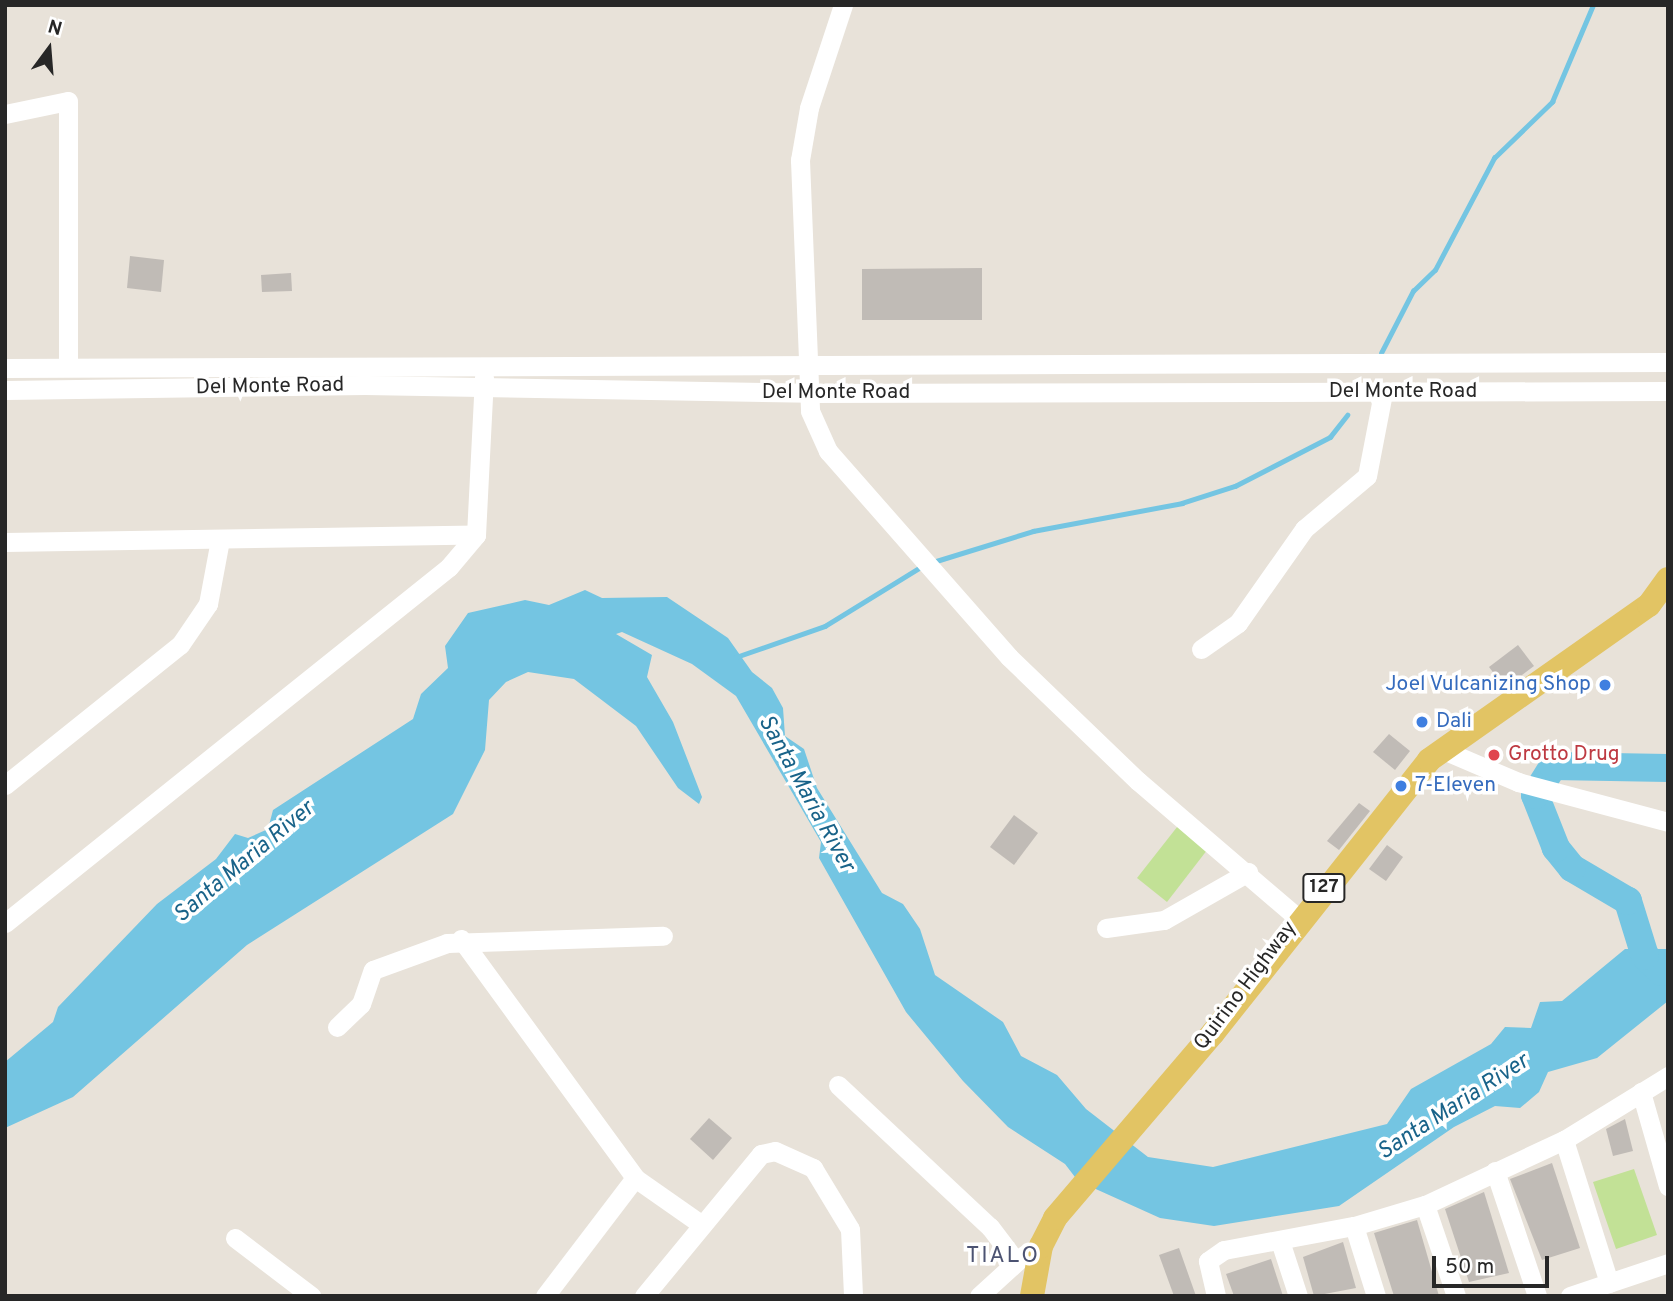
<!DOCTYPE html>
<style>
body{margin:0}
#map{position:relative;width:1673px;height:1301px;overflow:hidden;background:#e8e2d9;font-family:Overpass,sans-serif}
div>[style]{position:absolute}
.pitch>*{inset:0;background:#c2e196}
.water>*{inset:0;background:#74c5e2}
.stream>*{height:4.5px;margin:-2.25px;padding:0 2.25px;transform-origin:2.25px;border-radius:2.25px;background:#74c5e2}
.river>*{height:28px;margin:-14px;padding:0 14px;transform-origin:14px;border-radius:14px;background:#74c5e2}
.building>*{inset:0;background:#c0bbb6}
.minor>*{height:19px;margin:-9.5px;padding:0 9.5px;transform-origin:9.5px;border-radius:9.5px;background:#fff}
.major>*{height:24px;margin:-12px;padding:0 12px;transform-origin:12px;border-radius:12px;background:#e2c464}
.dots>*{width:19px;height:19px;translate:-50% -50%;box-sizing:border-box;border:4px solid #fff;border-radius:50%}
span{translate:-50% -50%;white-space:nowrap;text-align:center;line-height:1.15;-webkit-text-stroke:7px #fff;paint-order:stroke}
.shield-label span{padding:2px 5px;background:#fff;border:2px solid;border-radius:5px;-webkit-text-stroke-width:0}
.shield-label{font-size:19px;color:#272727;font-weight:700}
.street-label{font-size:21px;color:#272727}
.shop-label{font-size:21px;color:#366cbe}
.right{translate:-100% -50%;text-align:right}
.left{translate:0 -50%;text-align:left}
.health-label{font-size:21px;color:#be3a42}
.water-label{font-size:23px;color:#196389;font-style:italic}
.neighbourhood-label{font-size:23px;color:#4c5372;letter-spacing:2px}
.frame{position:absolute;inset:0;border:7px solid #272727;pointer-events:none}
.north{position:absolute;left:14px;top:14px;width:70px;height:70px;-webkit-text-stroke:5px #fff;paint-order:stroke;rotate:16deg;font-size:19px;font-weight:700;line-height:28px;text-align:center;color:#272727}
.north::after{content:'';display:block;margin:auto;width:24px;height:32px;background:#272727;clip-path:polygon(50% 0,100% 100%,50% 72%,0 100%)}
.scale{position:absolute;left:1432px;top:1256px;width:117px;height:32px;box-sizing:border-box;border:4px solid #272727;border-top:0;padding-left:9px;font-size:21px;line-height:24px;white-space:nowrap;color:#272727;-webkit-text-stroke:5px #fff;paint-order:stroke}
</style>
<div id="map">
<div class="pitch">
<i style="clip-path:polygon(1181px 822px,1211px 845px,1167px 902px,1137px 878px)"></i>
<i style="clip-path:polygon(1634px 1169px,1657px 1235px,1616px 1249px,1593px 1182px)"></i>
</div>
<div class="water">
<i style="clip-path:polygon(585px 590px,602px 598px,667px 597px,728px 638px,752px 672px,772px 688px,783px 708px,785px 736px,804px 749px,817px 788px,882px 893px,903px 904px,920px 929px,935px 975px,1003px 1022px,1021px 1056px,1057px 1075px,1086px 1109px,1148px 1157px,1213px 1167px,1387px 1124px,1411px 1089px,1491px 1044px,1505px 1027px,1531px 1028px,1540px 1002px,1562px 1001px,1625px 949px,1668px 949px,1668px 1001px,1597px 1058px,1548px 1072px,1539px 1092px,1520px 1108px,1495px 1106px,1454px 1127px,1339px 1206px,1214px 1226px,1160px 1218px,1078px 1181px,1065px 1164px,1008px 1127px,963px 1081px,906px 1012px,819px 858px,821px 842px,736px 696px,692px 664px,622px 632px,616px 634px,652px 655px,647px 677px,673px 722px,702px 797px,699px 804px,678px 788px,636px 726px,574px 679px,528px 672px,506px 682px,489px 700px,485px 750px,453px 814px,247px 945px,73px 1097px,5px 1128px,5px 1062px,53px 1022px,58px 1007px,157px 904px,216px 859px,235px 834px,248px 838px,268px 829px,273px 810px,413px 719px,421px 694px,448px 668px,445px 646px,468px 613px,525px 600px,549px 605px)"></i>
</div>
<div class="stream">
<i style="left:1381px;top:353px;width:70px;rotate:-62.7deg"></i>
<i style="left:1413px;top:291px;width:30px;rotate:-44deg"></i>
<i style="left:1435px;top:270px;width:127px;rotate:-62.2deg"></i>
<i style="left:1494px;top:158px;width:81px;rotate:-44deg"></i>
<i style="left:1552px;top:102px;width:105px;rotate:-67.1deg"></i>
<i style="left:933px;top:562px;width:105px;rotate:-17.2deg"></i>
<i style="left:1033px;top:531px;width:152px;rotate:-10.6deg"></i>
<i style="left:1182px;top:503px;width:56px;rotate:-17.8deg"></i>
<i style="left:1235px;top:486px;width:107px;rotate:-27.3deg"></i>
<i style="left:1330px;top:437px;width:28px;rotate:-52deg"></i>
<i style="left:736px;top:657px;width:94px;rotate:-19.2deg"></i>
<i style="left:825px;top:626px;width:114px;rotate:-31.7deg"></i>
</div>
<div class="river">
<i style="left:1662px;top:972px;width:23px;rotate:-137deg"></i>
<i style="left:1645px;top:956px;width:58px;rotate:-107.2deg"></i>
<i style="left:1628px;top:901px;width:65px;rotate:-149.5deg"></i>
<i style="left:1572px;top:868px;width:26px;rotate:-129deg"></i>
<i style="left:1556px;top:848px;width:57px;rotate:-111.6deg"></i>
<i style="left:1535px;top:795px;width:34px;rotate:-58deg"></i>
<i style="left:1553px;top:766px;width:115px;rotate:1deg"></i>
</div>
<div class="building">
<i style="clip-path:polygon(130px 256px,164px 260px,161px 292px,127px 288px)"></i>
<i style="clip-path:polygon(982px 268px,982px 320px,862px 320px,862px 269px)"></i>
<i style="clip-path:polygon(291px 273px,292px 291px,262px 292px,261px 275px)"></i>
<i style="clip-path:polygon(1518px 645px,1534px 666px,1505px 688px,1489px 667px)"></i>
<i style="clip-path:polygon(1389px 734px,1410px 751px,1395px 770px,1373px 752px)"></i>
<i style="clip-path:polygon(1359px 803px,1370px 811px,1339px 850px,1327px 841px)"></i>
<i style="clip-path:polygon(1014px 815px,1038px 833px,1014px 865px,990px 847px)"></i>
<i style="clip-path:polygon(1387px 845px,1403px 857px,1386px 881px,1369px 869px)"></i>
<i style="clip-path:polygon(709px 1118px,732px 1138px,713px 1160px,690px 1139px)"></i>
<i style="clip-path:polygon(1625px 1119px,1633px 1151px,1613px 1156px,1606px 1129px)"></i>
<i style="clip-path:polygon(1552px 1163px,1580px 1248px,1542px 1260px,1510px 1179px)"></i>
<i style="clip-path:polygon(1484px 1192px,1509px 1273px,1469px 1282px,1445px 1209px)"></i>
<i style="clip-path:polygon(1417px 1220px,1439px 1296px,1394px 1296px,1374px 1233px)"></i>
<i style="clip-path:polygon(1343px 1242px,1356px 1288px,1314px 1296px,1303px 1257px)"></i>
<i style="clip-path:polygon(1179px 1248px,1196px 1296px,1174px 1296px,1159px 1255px)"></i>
<i style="clip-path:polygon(1271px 1259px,1283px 1296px,1234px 1296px,1226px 1274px)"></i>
</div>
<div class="minor">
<i style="left:843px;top:5px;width:108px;rotate:108.3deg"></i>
<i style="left:809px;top:108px;width:53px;rotate:99.8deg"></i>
<i style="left:800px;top:160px;width:251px;rotate:87.7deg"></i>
<i style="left:810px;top:411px;width:44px;rotate:65.8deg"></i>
<i style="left:828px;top:451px;width:274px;rotate:48.7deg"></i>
<i style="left:1009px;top:657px;width:179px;rotate:43.9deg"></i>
<i style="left:1138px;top:781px;width:211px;rotate:40.6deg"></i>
<i style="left:5px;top:114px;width:64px;rotate:-11.7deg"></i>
<i style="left:68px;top:101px;width:266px;rotate:90deg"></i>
<i style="left:5px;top:368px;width:1663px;rotate:-0.21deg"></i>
<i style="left:5px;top:390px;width:360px;rotate:-0.8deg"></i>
<i style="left:365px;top:385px;width:444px;rotate:1deg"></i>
<i style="left:809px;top:393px;width:859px;rotate:-0.13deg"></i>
<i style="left:5px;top:542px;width:471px;rotate:-0.9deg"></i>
<i style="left:1201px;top:649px;width:45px;rotate:-35.1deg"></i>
<i style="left:1238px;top:623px;width:115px;rotate:-54.9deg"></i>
<i style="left:1304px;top:529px;width:82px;rotate:-40.1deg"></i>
<i style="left:1367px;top:476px;width:85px;rotate:-79.1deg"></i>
<i style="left:1441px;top:749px;width:84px;rotate:23.2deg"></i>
<i style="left:1518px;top:782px;width:155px;rotate:14.9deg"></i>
<i style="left:5px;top:785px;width:224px;rotate:-38.7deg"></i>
<i style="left:180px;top:645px;width:50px;rotate:-55.7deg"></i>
<i style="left:208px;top:604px;width:65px;rotate:-79.4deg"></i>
<i style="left:5px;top:923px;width:569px;rotate:-38.72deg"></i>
<i style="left:449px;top:567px;width:42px;rotate:-49.8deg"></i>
<i style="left:476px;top:535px;width:158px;rotate:-87.1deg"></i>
<i style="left:1106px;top:928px;width:59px;rotate:-7.9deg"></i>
<i style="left:1164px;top:920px;width:97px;rotate:-29.7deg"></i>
<i style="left:461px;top:939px;width:296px;rotate:53.9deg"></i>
<i style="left:337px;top:1027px;width:33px;rotate:-44deg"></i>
<i style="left:361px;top:1004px;width:36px;rotate:-71deg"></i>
<i style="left:373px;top:970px;width:79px;rotate:-20deg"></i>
<i style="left:447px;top:943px;width:216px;rotate:-1.9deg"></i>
<i style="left:838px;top:1085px;width:208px;rotate:43.1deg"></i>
<i style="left:990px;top:1227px;width:41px;rotate:52.9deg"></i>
<i style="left:1641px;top:1092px;width:98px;rotate:74deg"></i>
<i style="left:1564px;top:1140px;width:150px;rotate:72.5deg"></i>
<i style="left:1495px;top:1171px;width:132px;rotate:71.4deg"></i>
<i style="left:1425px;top:1205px;width:96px;rotate:71.2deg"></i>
<i style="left:1354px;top:1226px;width:73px;rotate:72.6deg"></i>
<i style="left:235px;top:1238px;width:96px;rotate:37.3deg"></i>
<i style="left:1280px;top:1241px;width:58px;rotate:71.9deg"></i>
<i style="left:545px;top:1296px;width:148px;rotate:-52.7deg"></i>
<i style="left:635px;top:1178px;width:82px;rotate:35deg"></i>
<i style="left:644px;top:1296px;width:184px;rotate:-50.5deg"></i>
<i style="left:761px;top:1154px;width:14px;rotate:-12deg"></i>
<i style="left:775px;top:1151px;width:42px;rotate:24.1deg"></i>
<i style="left:813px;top:1168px;width:71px;rotate:58.8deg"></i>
<i style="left:850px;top:1229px;width:67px;rotate:87.4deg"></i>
<i style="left:979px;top:1296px;width:61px;rotate:-42.3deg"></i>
<i style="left:1216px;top:1296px;width:36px;rotate:-103deg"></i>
<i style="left:1208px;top:1261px;width:19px;rotate:-35deg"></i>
<i style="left:1224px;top:1250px;width:132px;rotate:-10.5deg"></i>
<i style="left:1354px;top:1226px;width:74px;rotate:-16.5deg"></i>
<i style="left:1425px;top:1205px;width:153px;rotate:-25.1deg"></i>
<i style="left:1564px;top:1140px;width:122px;rotate:-31.6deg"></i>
<i style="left:1570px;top:1296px;width:103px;rotate:-18.6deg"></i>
</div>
<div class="major">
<i style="left:1032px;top:1296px;width:51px;rotate:-79.8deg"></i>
<i style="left:1041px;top:1246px;width:31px;rotate:-63deg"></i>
<i style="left:1055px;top:1218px;width:243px;rotate:-49.5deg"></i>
<i style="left:1213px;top:1033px;width:348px;rotate:-51.6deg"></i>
<i style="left:1429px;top:760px;width:269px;rotate:-35.2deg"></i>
<i style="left:1649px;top:605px;width:32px;rotate:-54deg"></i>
</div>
<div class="dots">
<i style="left:1605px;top:685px;background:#3f7fe0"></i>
<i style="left:1422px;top:722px;background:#3f7fe0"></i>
<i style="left:1494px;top:755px;background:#e0444e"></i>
<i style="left:1401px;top:786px;background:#3f7fe0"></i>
</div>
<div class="shield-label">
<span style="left:1324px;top:888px">127</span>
</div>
<div class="street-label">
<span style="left:270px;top:387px;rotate:-1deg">Del Monte Road</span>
<span style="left:1403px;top:392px">Del Monte Road</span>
<span style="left:836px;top:393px">Del Monte Road</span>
<span style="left:1246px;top:986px;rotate:-53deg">Quirino Highway</span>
</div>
<div class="shop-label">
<span class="right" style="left:1591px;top:685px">Joel Vulcanizing Shop</span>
<span class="left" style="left:1436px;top:722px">Dali</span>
<span class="left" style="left:1415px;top:786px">7-Eleven</span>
</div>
<div class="health-label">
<span class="left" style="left:1508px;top:755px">Grotto Drug</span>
</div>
<div class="water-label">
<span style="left:805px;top:794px;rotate:61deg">Santa Maria River</span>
<span style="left:245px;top:863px;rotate:-40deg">Santa Maria River</span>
<span style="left:1454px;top:1108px;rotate:-33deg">Santa Maria River</span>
</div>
<div class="neighbourhood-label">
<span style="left:1003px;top:1257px">TIALO</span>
</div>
<div class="frame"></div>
<div class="north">N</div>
<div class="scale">50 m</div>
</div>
